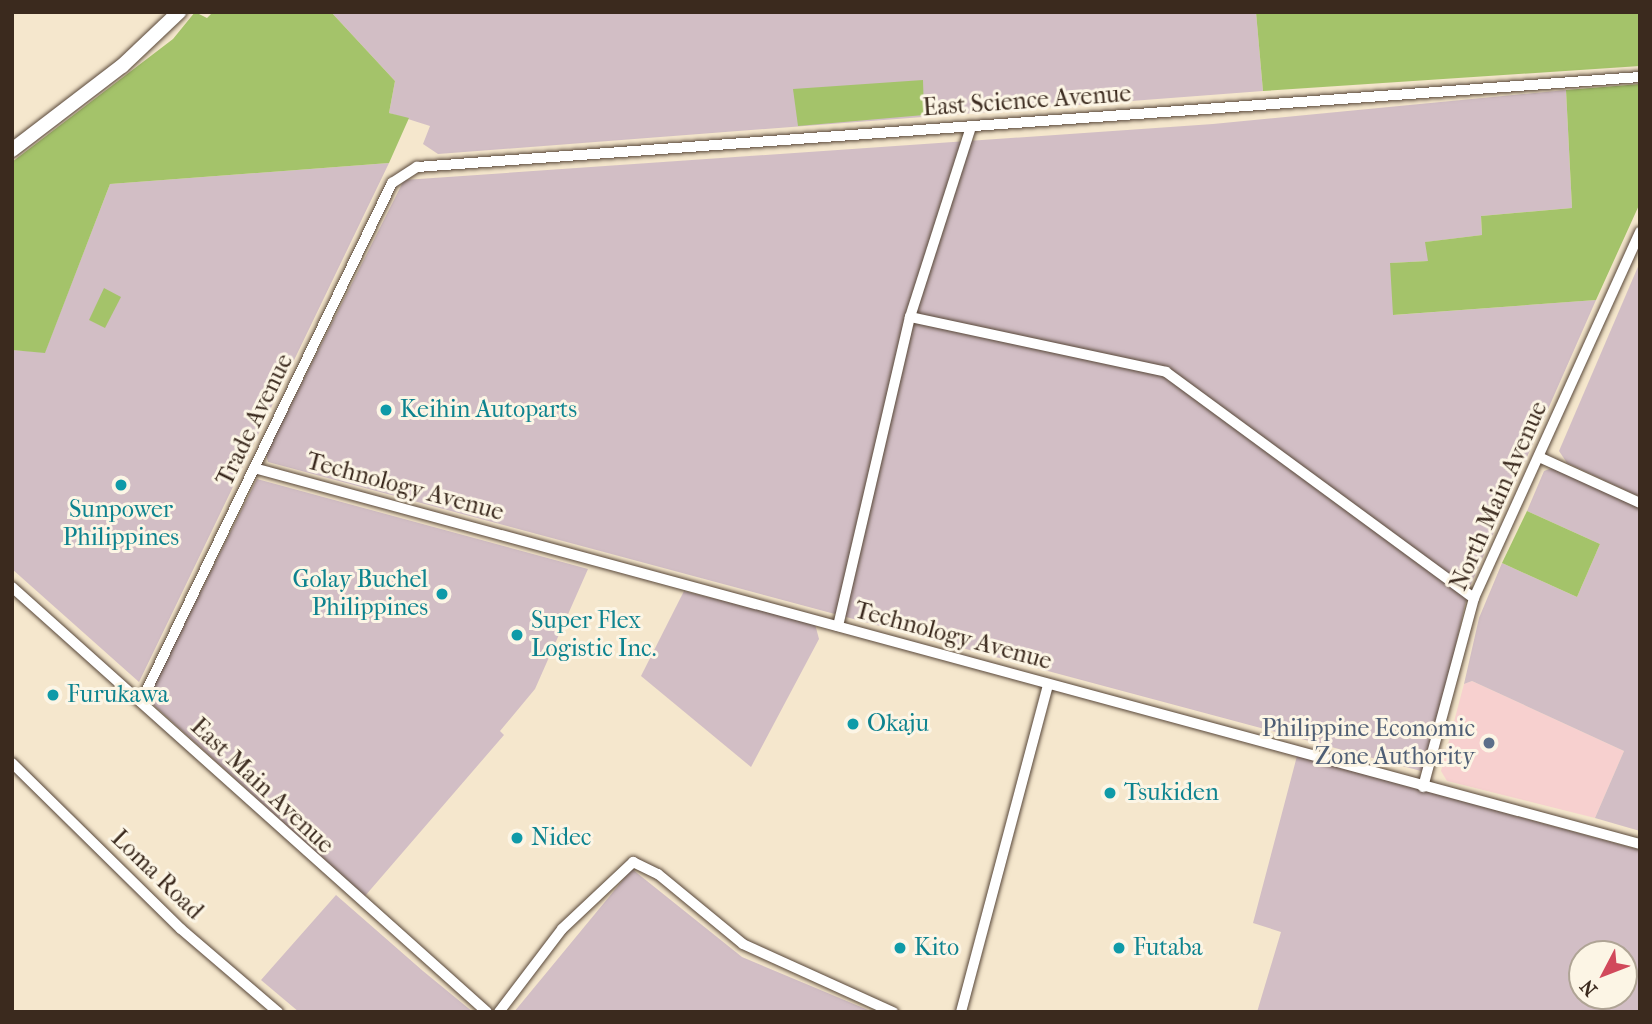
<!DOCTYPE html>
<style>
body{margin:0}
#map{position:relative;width:1652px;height:1024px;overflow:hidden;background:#f5e7cd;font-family:"IM FELL French Canon",serif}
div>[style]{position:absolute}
.built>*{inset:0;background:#f7d0cf}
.industrial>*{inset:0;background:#d2bec5}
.green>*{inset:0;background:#a4c36a}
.roads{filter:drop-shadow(0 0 2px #574638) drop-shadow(0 0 2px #574638)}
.minor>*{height:10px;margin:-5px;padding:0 5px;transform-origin:5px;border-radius:5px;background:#fff}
.major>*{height:14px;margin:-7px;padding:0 7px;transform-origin:7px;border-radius:7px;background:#fff}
.dots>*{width:19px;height:19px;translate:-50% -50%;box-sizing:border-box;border:4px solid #fcf5e5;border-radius:50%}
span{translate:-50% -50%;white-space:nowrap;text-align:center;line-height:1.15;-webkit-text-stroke:6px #fcf5e5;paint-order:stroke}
.street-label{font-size:24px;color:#3b2a1e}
.culture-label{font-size:24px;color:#0d838f}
.left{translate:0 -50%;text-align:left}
.right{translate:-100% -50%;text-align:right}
.service-label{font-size:24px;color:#4e5e75}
.frame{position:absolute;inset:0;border:14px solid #3b2a1e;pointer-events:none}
.north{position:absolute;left:1568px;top:940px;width:70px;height:70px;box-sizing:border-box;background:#fcf5e5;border:2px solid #afa495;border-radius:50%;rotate:228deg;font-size:19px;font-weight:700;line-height:28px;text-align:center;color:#3b2a1e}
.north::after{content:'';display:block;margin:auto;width:24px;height:32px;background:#d1495b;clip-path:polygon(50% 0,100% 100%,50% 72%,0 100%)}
</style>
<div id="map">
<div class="built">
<i style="clip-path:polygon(1472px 681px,1624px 751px,1595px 818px,1447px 781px,1441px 771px,1464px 684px)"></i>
</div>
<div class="industrial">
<i style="clip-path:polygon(331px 12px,1256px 12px,1263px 91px,438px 154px,423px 144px,430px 126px,389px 113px,395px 81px)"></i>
<i style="clip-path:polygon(1566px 90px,1572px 208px,1481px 216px,1482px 235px,1426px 242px,1429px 261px,1391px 263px,1394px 315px,1596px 300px,1468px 591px,1429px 765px,1421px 771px,268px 462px,266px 454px,404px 180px,1213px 124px)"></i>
<i style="clip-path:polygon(389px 163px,139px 682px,12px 569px,12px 350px,45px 352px,110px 184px)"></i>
<i style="clip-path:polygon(1640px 262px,1640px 497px,1567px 463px,1559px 451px)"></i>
<i style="clip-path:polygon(1555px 467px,1640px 506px,1640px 831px,1595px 818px,1624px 751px,1472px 681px,1464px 684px,1479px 618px,1502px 563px,1577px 597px,1600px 544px,1527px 511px,1544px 471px)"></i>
<i style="clip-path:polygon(257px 479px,588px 569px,535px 689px,500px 731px,504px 735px,365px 896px,147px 699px)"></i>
<i style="clip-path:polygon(684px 591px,815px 624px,819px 639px,751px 767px,641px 676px)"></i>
<i style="clip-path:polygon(evenodd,1297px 756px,1640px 850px,1640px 1012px,1257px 1012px,1281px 932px,1253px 923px,1297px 756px,1582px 954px,1624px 954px,1624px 996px,1582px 996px,1582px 954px)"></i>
<i style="clip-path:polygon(632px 869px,742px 957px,873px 1012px,514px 1012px)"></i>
<i style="clip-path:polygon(336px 895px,423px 971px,473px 1012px,299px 1012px,261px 980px)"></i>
</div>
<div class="green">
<i style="clip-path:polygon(195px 12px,207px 18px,213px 12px,331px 12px,395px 81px,389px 113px,409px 118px,389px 163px,110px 184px,45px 353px,12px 350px,12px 162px,173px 39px)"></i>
<i style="clip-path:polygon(1256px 12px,1640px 12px,1640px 66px,1263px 91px)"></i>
<i style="clip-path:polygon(923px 80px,924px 115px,798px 126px,793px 89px)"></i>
<i style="clip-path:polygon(1640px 84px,1640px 203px,1596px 300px,1393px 315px,1390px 263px,1428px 261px,1425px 242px,1482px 235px,1481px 216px,1572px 208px,1566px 90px)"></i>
<i style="clip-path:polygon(104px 288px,121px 297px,105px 328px,89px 320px)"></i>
<i style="clip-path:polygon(1527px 511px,1600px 544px,1577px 597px,1502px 563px)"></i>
</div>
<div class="roads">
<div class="minor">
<i style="left:910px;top:317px;width:200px;rotate:-72.2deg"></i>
<i style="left:1539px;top:457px;width:111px;rotate:24.5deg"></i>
<i style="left:254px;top:468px;width:1436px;rotate:15.18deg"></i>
<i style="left:12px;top:587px;width:637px;rotate:41.82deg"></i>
<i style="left:838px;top:626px;width:317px;rotate:-76.9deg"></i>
<i style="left:910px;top:317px;width:262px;rotate:12.1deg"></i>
<i style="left:1166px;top:372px;width:382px;rotate:36.3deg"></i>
<i style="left:141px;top:702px;width:577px;rotate:-64.19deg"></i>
<i style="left:392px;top:183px;width:30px;rotate:-33deg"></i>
<i style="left:417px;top:167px;width:1226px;rotate:-4.21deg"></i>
<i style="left:12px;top:763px;width:237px;rotate:44.5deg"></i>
<i style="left:181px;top:929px;width:128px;rotate:40.6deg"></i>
<i style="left:1423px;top:787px;width:196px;rotate:-74.9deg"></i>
<i style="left:1474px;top:598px;width:402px;rotate:-65.6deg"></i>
<i style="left:499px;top:1012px;width:104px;rotate:-52.8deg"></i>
<i style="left:562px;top:929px;width:98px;rotate:-43.3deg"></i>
<i style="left:633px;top:862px;width:28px;rotate:26deg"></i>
<i style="left:658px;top:874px;width:110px;rotate:39.5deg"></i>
<i style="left:743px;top:944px;width:165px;rotate:24.4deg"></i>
<i style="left:961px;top:1012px;width:339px;rotate:-75.1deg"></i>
</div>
<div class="major">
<i style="left:12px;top:150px;width:138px;rotate:-37.4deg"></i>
<i style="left:122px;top:66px;width:79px;rotate:-43.5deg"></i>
</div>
</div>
<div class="dots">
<i style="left:386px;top:410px;background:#0f9aa8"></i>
<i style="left:121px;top:485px;background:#0f9aa8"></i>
<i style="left:442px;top:594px;background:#0f9aa8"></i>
<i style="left:517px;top:635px;background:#0f9aa8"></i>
<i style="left:53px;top:695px;background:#0f9aa8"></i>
<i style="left:853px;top:724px;background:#0f9aa8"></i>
<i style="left:1489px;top:743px;background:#5c6f8a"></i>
<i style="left:1110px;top:793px;background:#0f9aa8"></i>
<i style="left:517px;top:838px;background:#0f9aa8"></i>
<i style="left:900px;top:948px;background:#0f9aa8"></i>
<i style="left:1119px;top:948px;background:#0f9aa8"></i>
</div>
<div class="street-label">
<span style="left:1027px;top:101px;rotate:-4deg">East Science Avenue</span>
<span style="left:255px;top:420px;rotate:-64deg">Trade Avenue</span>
<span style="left:405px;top:487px;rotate:15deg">Technology Avenue</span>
<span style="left:1499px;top:496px;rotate:-66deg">North Main Avenue</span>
<span style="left:953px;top:636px;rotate:15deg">Technology Avenue</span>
<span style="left:262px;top:786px;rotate:43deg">East Main Avenue</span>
<span style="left:157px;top:875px;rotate:44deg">Loma Road</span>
</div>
<div class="culture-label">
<span class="left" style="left:400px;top:410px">Keihin Autoparts</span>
<span style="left:121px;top:524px">Sunpower<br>Philippines</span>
<span class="right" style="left:428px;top:594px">Golay Buchel<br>Philippines</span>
<span class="left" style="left:531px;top:635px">Super Flex<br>Logistic Inc.</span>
<span class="left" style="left:67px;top:695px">Furukawa</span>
<span class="left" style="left:867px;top:724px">Okaju</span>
<span class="left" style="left:1124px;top:793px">Tsukiden</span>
<span class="left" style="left:531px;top:838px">Nidec</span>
<span class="left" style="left:914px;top:948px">Kito</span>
<span class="left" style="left:1133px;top:948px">Futaba</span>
</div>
<div class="service-label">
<span class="right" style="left:1475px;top:743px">Philippine Economic<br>Zone Authority</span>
</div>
<div class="frame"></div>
<div class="north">N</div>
</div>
